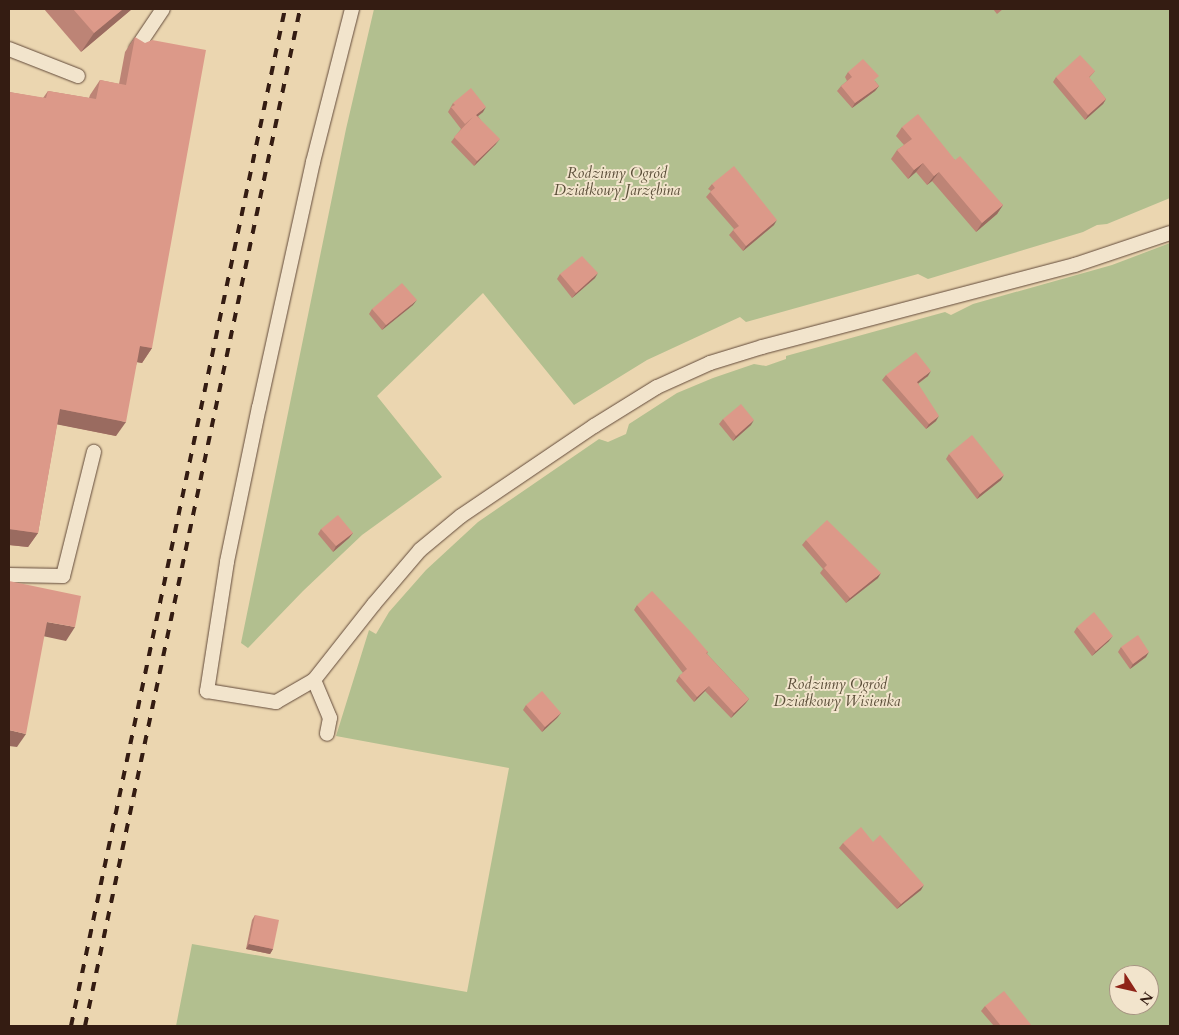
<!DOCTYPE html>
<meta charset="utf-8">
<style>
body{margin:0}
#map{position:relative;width:1179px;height:1035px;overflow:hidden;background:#ebd6b0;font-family:Cardo,serif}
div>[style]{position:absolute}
.green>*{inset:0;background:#b2bf8f}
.roads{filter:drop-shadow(0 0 1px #624a3a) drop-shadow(0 0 1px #624a3a)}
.service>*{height:14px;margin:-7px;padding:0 7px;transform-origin:7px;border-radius:7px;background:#f2e4cc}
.rail>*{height:4px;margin-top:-2px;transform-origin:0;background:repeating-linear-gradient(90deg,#341c12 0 9px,transparent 0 18px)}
.wall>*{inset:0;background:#bd8476}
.shaded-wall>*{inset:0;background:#9a6b60}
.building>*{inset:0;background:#dc9989}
span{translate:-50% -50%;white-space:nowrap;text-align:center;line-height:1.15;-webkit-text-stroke:4px #f2e4cc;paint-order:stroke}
.park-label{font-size:15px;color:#5a4d38;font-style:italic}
.frame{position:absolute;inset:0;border:10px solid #341c12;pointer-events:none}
.north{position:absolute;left:1109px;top:965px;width:50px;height:50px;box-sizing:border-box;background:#f2e4cc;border:1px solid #a69482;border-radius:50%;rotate:125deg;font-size:14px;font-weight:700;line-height:20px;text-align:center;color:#341c12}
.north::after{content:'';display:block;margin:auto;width:18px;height:22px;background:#8f2418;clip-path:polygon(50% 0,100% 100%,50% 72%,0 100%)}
</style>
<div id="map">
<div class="green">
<i style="clip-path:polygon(374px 9px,1170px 9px,1170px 198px,1107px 224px,1097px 225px,1083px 232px,928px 279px,918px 274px,746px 322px,740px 317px,647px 360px,574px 405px,483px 293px,377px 396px,442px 477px,362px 535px,303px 591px,248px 648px,241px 643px,346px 129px)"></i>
<i style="clip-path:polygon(evenodd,1170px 243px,1170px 1026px,176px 1026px,192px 944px,467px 992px,509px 768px,336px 736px,369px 630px,376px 634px,389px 612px,426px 570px,478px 522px,599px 439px,608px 442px,626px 434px,629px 424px,677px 393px,713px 378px,754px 364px,766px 366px,786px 359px,786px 356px,945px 312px,951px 315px,973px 304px,1112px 265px,1170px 243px,1119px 975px,1149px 975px,1149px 1005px,1119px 1005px,1119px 975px)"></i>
</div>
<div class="roads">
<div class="service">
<i style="left:352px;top:9px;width:158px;rotate:104.3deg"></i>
<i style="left:313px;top:162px;width:251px;rotate:102.4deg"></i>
<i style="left:259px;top:407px;width:158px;rotate:101.7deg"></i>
<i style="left:227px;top:562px;width:131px;rotate:98.8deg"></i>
<i style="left:207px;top:691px;width:70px;rotate:9.1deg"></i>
<i style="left:276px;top:702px;width:44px;rotate:-30.1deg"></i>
<i style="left:314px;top:680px;width:97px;rotate:-51.7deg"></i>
<i style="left:374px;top:604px;width:71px;rotate:-49.6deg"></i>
<i style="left:420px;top:550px;width:53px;rotate:-39.7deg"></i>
<i style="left:461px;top:516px;width:161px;rotate:-34.1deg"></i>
<i style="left:594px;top:426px;width:74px;rotate:-31.8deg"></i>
<i style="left:657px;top:387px;width:58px;rotate:-24.4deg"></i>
<i style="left:710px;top:363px;width:54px;rotate:-17.1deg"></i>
<i style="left:762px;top:347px;width:324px;rotate:-14.7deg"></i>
<i style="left:1075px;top:265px;width:100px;rotate:-18.6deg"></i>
<i style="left:9px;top:49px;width:74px;rotate:21.4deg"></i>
<i style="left:136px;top:49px;width:48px;rotate:-56deg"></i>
<i style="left:9px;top:575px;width:54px;rotate:1.1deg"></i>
<i style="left:63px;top:576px;width:128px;rotate:-76deg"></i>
<i style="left:314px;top:680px;width:41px;rotate:67.2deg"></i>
<i style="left:330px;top:718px;width:16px;rotate:101deg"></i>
</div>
</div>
<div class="rail">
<i style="left:71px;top:1026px;width:1039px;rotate:-78.12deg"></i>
<i style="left:85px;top:1026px;width:1039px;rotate:-78.06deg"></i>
</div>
<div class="wall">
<i style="clip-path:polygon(44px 9px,132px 9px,81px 52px)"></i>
<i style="clip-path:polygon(993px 9px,1003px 9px,997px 14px)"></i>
<i style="clip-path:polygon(135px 37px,152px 348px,142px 363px,137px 362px,116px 436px,57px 424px,38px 533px,28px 547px,9px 545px,9px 92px,43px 98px,48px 91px,89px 98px,90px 95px,100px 80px,119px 84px,125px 52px)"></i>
<i style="clip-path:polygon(1095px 71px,1089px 78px,1106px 99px,1103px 104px,1085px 120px,1053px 82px,1056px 77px)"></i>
<i style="clip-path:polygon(848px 72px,875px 81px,879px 86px,875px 91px,852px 108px,837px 91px,841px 86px,847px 81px,845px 77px)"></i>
<i style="clip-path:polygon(453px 103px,483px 112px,478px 116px,496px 144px,474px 166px,451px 142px,461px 129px,448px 112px)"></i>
<i style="clip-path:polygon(902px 127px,955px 160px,1003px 205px,997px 214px,976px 232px,932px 181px,927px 185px,916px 172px,908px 179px,891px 159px,897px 150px,904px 145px,896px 136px)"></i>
<i style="clip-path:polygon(712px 184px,774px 225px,743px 251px,729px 235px,734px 229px,706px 197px,711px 191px,708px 189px)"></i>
<i style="clip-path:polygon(560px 274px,595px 278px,572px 298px,557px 279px)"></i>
<i style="clip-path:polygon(413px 305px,382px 330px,369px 314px,372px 309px)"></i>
<i style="clip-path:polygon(886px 375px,928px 376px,918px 384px,936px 421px,926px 429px,882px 380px)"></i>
<i style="clip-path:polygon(723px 419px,751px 425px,733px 441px,719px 424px)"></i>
<i style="clip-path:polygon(949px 454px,1001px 480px,977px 499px,946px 459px)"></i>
<i style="clip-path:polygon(321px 529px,353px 533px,349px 538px,333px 552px,318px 534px)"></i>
<i style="clip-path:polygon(806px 540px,878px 578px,846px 603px,820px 573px,823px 569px,802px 545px)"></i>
<i style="clip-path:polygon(637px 605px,708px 652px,707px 654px,749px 699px,745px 704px,731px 718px,705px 691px,694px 702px,676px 681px,679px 676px,683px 673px,634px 610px)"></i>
<i style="clip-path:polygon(1077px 627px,1109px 641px,1092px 656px,1074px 632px)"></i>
<i style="clip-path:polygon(1121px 647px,1146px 657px,1130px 669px,1118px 652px)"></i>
<i style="clip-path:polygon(526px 705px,561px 713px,557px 718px,542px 732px,523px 710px)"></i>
<i style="clip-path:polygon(873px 842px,921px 890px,897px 909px,839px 848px,843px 843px)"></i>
<i style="clip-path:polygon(255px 915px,273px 949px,270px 954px,246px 949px,252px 920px)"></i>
<i style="clip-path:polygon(985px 1006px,1032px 1026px,994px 1026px,981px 1011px)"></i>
</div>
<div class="shaded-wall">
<i style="clip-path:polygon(123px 9px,132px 9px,81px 52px,94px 33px)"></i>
<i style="clip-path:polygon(879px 86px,875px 91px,852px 108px,855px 103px)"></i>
<i style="clip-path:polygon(1106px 99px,1103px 104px,1085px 120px,1088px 115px)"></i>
<i style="clip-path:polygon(486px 107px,483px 112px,473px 120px,476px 115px)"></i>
<i style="clip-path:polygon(500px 139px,496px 144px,474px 166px,477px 161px)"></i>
<i style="clip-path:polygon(923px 163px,916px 172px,908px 179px,914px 170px)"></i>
<i style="clip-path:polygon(939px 172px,932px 181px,927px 185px,934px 176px)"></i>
<i style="clip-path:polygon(1003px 205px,997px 214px,976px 232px,982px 223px)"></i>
<i style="clip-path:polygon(777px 220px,774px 225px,743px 251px,746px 246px)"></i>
<i style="clip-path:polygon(598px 273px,595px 278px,572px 298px,576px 293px)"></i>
<i style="clip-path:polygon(417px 300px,413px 305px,382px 330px,386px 325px)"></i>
<i style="clip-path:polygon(140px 346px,152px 348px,142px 363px,130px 361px)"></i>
<i style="clip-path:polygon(931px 371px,928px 376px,913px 387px,917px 382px)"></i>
<i style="clip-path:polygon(60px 409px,126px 422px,116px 436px,50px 423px)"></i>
<i style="clip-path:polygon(939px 416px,936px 421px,926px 429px,929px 424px)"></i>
<i style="clip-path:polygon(754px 420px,751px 425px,733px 441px,736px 436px)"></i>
<i style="clip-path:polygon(1004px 475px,1001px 480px,977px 499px,980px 494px)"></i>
<i style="clip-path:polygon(9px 529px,38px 533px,28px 547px,9px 545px)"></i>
<i style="clip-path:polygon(353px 533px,349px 538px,333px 552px,336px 546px)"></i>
<i style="clip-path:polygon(881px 573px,878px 578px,846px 603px,850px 598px)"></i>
<i style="clip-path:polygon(47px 622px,75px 627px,66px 641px,38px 635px)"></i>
<i style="clip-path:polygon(1113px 636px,1109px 641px,1092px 656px,1096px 651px)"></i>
<i style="clip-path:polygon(1149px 652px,1146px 657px,1130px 669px,1133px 664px)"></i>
<i style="clip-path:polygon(709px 686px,705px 691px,694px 702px,697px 697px)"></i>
<i style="clip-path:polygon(749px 699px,745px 704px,731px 718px,734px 713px)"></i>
<i style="clip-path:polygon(561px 713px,557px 718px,542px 732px,545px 727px)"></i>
<i style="clip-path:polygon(9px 730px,26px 734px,17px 747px,9px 746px)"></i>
<i style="clip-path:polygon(924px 885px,921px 890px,897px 909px,901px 904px)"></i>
<i style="clip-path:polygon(249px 944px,273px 949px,270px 954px,246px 949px)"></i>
</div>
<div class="building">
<i style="clip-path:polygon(73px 9px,123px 9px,94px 33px)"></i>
<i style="clip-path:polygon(135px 37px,145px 43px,152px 40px,206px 50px,152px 348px,140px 346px,126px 422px,60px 409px,38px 533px,9px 529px,9px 92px,46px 98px,48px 91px,96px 99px,100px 80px,126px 85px)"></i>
<i style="clip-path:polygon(1080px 55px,1095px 71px,1089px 77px,1106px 99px,1088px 115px,1056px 77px)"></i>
<i style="clip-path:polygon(863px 59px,879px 76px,874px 80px,879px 86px,855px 103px,841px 86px,852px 77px,848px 72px)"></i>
<i style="clip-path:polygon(471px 88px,486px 107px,476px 115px,500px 139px,477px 161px,454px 137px,473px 117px,465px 124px,451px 107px,455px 105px,453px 103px)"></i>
<i style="clip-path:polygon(918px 114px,955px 160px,960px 156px,1003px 205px,982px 223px,939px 172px,934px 176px,923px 163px,914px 170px,897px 150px,912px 139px,902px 127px)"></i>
<i style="clip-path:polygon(734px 166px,777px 220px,746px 246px,733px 230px,739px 226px,710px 192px,715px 188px,712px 184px)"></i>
<i style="clip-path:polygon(582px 256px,598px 273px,576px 293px,560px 274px)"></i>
<i style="clip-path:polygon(402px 283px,417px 300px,386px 325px,372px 309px)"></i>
<i style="clip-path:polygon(916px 352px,931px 371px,917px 382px,939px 416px,929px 424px,886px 375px)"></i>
<i style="clip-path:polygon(741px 404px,754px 420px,736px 436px,723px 419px)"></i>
<i style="clip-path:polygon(972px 435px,1004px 475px,980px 494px,949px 454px)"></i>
<i style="clip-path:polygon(338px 515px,353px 533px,336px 546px,321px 529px)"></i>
<i style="clip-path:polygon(827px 520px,881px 573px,850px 598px,824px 568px,827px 565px,806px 540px)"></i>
<i style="clip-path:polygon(9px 581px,81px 596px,75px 627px,47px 622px,26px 734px,9px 730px)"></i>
<i style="clip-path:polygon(652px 591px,690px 631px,708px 652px,706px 653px,749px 699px,734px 713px,709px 686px,697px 697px,679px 676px,687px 669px,637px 605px)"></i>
<i style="clip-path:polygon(1094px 612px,1113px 636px,1096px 651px,1077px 627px)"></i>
<i style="clip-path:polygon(1138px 635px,1149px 652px,1133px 664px,1121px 647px)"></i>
<i style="clip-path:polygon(542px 691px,561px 713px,545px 727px,526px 705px)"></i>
<i style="clip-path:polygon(861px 827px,873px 842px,880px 835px,924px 885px,901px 904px,843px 843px)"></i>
<i style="clip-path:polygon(255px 915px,279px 920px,273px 949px,249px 944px)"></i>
<i style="clip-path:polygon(1004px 991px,1032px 1026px,1001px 1026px,985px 1006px)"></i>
</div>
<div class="park-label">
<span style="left:617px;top:182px">Rodzinny Ogród<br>Działkowy Jarzębina</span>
<span style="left:837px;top:693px">Rodzinny Ogród<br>Działkowy Wisienka</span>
</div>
<div class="frame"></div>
<div class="north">N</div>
</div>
